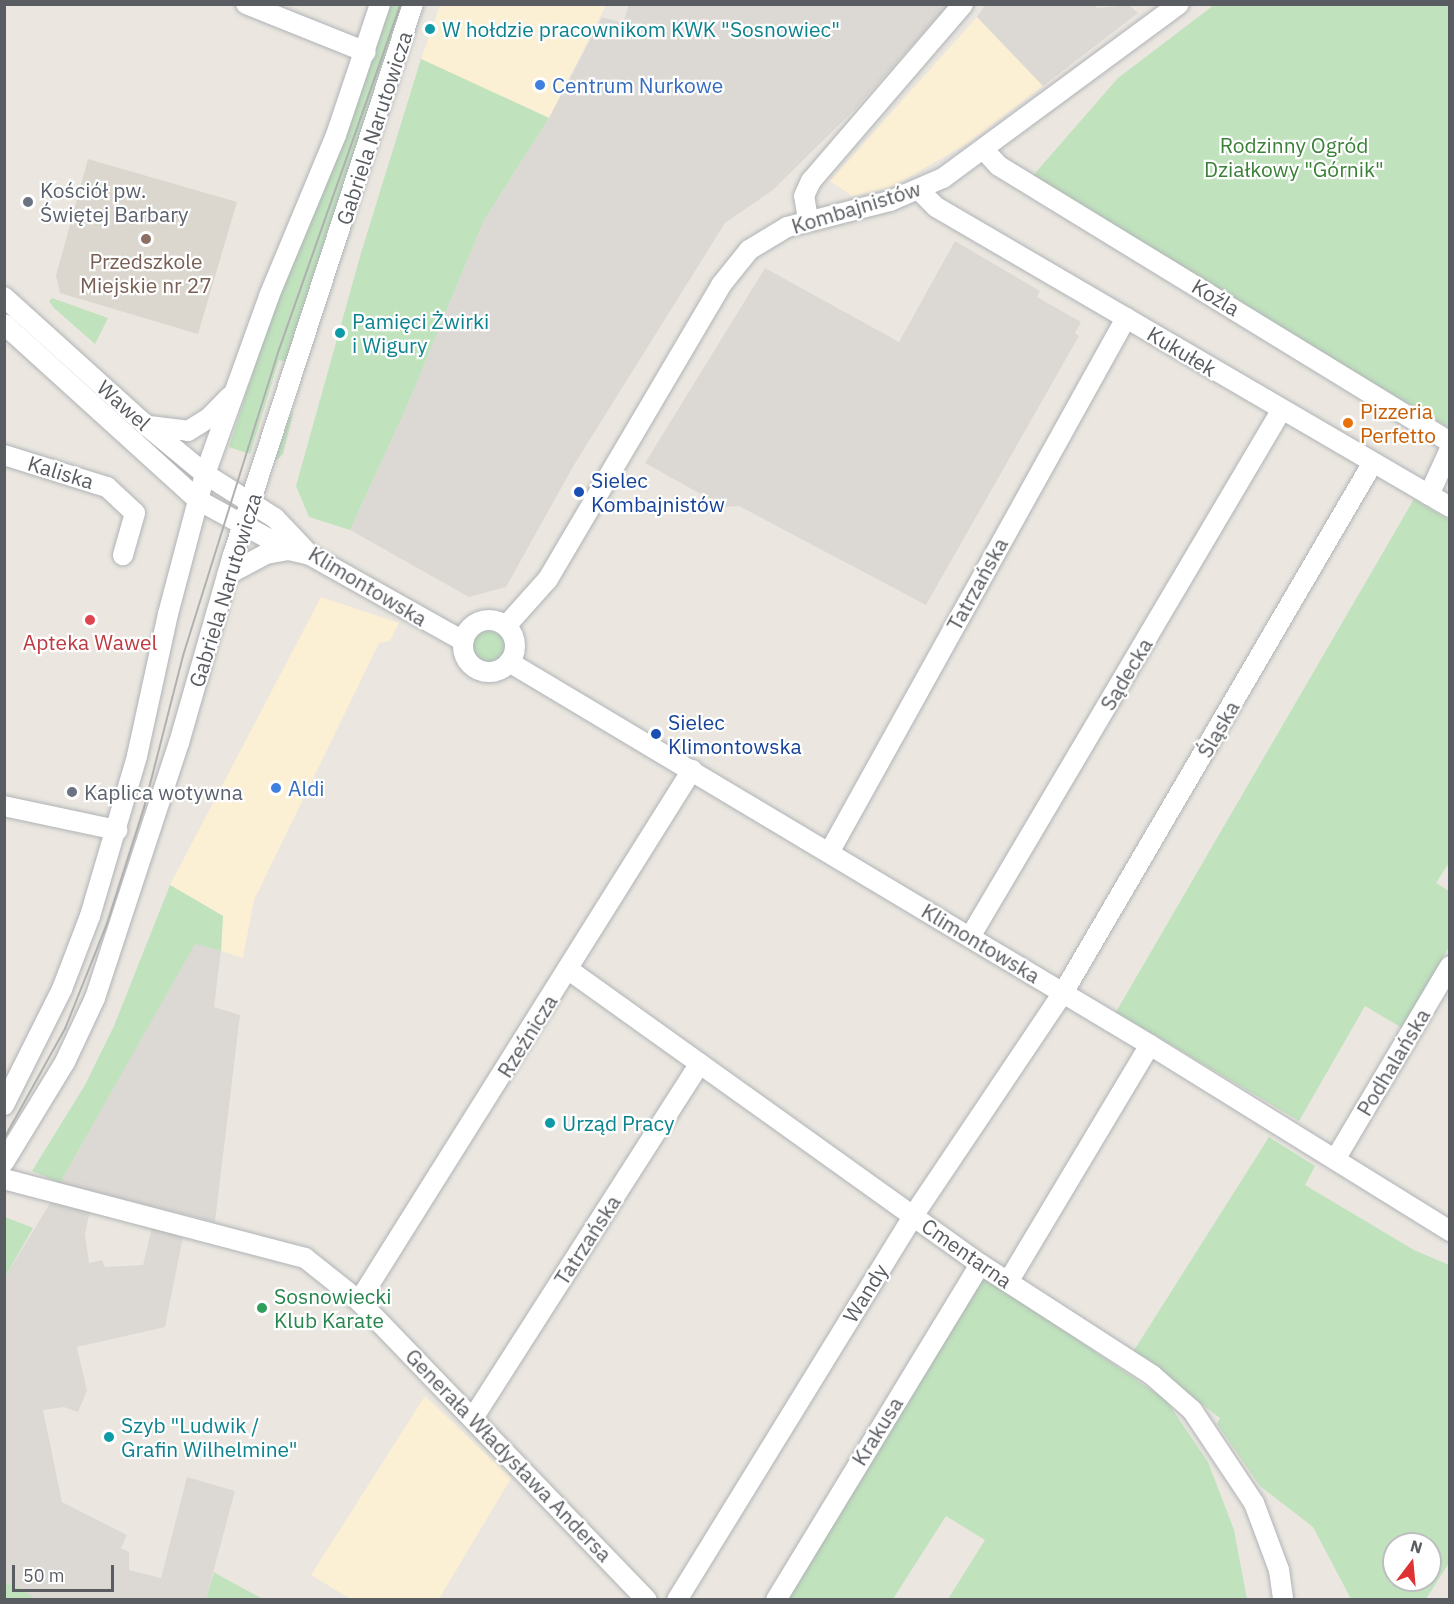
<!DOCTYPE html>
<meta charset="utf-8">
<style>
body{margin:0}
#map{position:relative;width:1454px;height:1604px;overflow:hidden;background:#ebe7e0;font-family:"IBM Plex Sans",sans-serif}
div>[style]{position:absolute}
.commercial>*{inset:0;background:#fbefd4}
.industrial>*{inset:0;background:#dcd9d4}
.education>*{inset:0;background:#dbd6ce}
.green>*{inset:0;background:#c0e2bd}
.round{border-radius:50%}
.roads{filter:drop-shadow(0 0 2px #b0b3b7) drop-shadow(0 0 2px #b0b3b7)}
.minor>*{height:20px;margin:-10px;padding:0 10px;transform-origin:10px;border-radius:10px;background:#fff}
.minor>.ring{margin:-10px;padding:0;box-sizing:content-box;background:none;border:20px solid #fff;border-radius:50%}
.tram>*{height:1.5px;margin:-0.75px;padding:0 0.75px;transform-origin:0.75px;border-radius:0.75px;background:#afb0b0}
.dots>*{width:16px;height:16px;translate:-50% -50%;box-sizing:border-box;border:3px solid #fff;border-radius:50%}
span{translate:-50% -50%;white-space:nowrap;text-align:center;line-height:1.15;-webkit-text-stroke:4.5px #fff;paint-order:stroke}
.culture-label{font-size:21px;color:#0d838f}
.left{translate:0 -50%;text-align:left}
.shop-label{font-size:21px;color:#366cbe}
.street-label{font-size:21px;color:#595c60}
.park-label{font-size:21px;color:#3b8038}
.worship-label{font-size:21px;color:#5b616d}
.education-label{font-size:21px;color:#785e54}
.food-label{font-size:21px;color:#c56008}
.transit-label{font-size:21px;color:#164399}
.health-label{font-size:21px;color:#be3a42}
.leisure-label{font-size:21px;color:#27864d}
.frame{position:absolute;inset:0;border:6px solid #595c60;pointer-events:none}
.north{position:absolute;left:1382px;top:1532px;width:60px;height:60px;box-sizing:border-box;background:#fff;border:2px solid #bdbebf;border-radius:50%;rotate:16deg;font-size:16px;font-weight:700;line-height:24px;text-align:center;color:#595c60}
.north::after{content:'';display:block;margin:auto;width:21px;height:27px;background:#df3233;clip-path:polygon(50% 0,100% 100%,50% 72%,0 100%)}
.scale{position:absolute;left:12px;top:1565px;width:102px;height:27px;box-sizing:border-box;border:3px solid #595c60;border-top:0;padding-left:8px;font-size:18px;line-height:21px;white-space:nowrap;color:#595c60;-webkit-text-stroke:4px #fff;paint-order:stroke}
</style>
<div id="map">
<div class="commercial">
<i style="clip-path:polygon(440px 5px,606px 5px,549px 118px,421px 59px)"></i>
<i style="clip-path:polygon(977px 17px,1043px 86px,968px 143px,892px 187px,852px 196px,830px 181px)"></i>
<i style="clip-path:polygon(321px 597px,399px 623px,390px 641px,379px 643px,254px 900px,243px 958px,221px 951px,223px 916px,170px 885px)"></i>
<i style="clip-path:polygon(425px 1396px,511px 1478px,439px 1599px,351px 1599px,311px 1575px)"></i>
</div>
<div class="industrial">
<i style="clip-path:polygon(629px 4px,948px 5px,858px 106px,773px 190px,725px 223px,574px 465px,506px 587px,469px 597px,350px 530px,407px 406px,484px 220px,549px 118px,602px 17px,623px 23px)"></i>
<i style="clip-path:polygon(986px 4px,1094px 4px,1097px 8px,1129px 5px,1138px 13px,1043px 86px,977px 17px)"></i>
<i style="clip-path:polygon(955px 241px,1040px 291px,1037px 297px,1081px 322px,1075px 333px,1079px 336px,926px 605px,739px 506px,724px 507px,645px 463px,765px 268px,899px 342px)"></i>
<i style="clip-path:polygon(195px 943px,221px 951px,214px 1007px,240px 1015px,215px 1222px,60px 1183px)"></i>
<i style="clip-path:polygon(52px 1200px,90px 1211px,85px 1234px,89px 1263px,102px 1260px,105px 1267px,143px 1265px,152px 1227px,183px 1237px,165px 1327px,77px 1347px,87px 1391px,78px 1412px,64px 1407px,43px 1410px,62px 1502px,127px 1535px,121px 1548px,129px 1552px,129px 1570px,161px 1578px,187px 1477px,235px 1491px,206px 1599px,36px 1599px,5px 1583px,5px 1277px)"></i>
</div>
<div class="education">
<i style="clip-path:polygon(88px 159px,237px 202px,198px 334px,60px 293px,56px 276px)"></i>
</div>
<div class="green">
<i style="clip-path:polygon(389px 5px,404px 5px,290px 363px,279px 360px,250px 454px,229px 447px,278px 295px)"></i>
<i style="clip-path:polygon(1214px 5px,1449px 5px,1449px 428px,1030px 179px,1118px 78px)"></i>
<i style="clip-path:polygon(421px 59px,549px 118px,484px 220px,407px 406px,350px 530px,309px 517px,296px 486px,361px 253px)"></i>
<i style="clip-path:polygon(52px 298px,108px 318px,95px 344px,54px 308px,49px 301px)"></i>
<i style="clip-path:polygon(294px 410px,283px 454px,274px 462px,286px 423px)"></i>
<i style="clip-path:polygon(1414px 499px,1449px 520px,1450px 861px,1436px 883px,1449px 891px,1449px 947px,1402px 1028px,1365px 1006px,1299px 1121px,1116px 1012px)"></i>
<i class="round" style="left:471px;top:631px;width:34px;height:34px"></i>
<i style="clip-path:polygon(170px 885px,223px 916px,221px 951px,195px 944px,60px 1183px,32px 1171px,85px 1085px,114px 1026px)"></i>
<i style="clip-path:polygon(evenodd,1269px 1137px,1315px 1166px,1305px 1185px,1414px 1250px,1449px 1265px,1449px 1563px,1426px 1599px,1351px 1599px,1313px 1527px,1260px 1486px,1217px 1424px,1220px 1418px,1133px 1352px,1269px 1137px,1394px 1544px,1430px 1544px,1430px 1580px,1394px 1580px,1394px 1544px)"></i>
<i style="clip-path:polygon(5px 1217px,33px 1228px,5px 1277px)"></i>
<i style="clip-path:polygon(982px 1275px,1166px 1400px,1208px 1462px,1234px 1530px,1247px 1599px,948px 1599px,985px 1540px,946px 1516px,893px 1599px,781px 1600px)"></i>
<i style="clip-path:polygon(214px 1572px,222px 1577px,263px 1599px,206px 1599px)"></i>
<i style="clip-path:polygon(5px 1583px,19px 1588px,36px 1599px,5px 1599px)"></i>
</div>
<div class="roads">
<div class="minor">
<i style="left:246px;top:4px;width:129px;rotate:21.8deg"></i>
<i style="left:984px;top:150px;width:22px;rotate:47deg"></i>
<i style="left:999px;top:166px;width:529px;rotate:31.47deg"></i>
<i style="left:919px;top:190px;width:24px;rotate:45deg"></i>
<i style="left:936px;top:207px;width:595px;rotate:30.27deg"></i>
<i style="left:808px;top:220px;width:24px;rotate:-99deg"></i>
<i style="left:804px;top:196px;width:17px;rotate:-65deg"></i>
<i style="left:811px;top:181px;width:233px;rotate:-49.3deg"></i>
<i style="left:4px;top:297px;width:193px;rotate:42.1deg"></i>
<i style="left:147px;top:426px;width:75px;rotate:39.6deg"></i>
<i style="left:205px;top:474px;width:83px;rotate:32.2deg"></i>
<i style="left:275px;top:518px;width:51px;rotate:46.6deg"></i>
<i style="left:310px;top:555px;width:176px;rotate:29.3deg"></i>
<i style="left:4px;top:324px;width:262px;rotate:42.2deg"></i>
<i style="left:198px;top:500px;width:104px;rotate:28.8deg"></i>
<i style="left:289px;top:550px;width:22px;rotate:13deg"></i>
<i style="left:149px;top:426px;width:39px;rotate:7deg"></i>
<i style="left:188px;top:431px;width:26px;rotate:-32deg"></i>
<i style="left:210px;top:417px;width:28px;rotate:-46deg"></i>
<i style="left:4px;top:455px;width:108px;rotate:17.3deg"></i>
<i style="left:107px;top:487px;width:38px;rotate:43deg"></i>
<i style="left:135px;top:513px;width:44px;rotate:105.9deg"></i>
<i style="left:1429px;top:495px;width:51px;rotate:-65.5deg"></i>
<i style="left:227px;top:575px;width:44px;rotate:-28.3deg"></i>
<i style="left:266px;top:554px;width:23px;rotate:-10deg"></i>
<i class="ring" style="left:463px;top:620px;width:32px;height:32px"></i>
<i style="left:506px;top:626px;width:63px;rotate:-48.2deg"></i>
<i style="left:548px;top:579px;width:341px;rotate:-59.5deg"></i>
<i style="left:721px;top:285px;width:45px;rotate:-51.3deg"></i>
<i style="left:749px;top:250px;width:44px;rotate:-31.2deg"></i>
<i style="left:787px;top:227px;width:106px;rotate:-14.2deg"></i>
<i style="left:890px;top:201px;width:58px;rotate:-23.5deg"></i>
<i style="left:943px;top:178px;width:293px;rotate:-36.4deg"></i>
<i style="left:509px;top:662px;width:747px;rotate:30.86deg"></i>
<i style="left:1150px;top:1045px;width:353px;rotate:31.8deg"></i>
<i style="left:4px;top:806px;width:116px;rotate:12deg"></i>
<i style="left:830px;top:851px;width:610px;rotate:-60.95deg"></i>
<i style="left:970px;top:937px;width:611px;rotate:-59.41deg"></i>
<i style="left:569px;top:970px;width:505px;rotate:35.58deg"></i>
<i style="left:980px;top:1264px;width:205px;rotate:32.8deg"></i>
<i style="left:1152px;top:1375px;width:53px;rotate:41.2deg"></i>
<i style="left:1192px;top:1410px;width:112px;rotate:56.3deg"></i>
<i style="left:1254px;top:1503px;width:72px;rotate:69.5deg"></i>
<i style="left:1279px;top:1570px;width:30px;rotate:82deg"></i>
<i style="left:4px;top:1105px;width:130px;rotate:-63.4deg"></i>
<i style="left:62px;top:989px;width:78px;rotate:-69deg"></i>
<i style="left:90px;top:916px;width:167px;rotate:-73.6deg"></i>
<i style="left:137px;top:756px;width:145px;rotate:-77.7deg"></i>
<i style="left:168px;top:614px;width:145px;rotate:-75.2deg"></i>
<i style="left:205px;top:474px;width:189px;rotate:-70.2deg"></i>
<i style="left:269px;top:296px;width:174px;rotate:-67.4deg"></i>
<i style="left:336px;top:135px;width:138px;rotate:-71.4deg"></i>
<i style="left:1336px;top:1158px;width:223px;rotate:-59.3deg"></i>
<i style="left:4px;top:1162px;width:117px;rotate:-58.6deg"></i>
<i style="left:65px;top:1062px;width:71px;rotate:-64.9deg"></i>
<i style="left:95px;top:998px;width:268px;rotate:-71.8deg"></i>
<i style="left:179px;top:743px;width:196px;rotate:-74deg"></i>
<i style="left:233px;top:555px;width:580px;rotate:-71.91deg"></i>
<i style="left:4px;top:1179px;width:311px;rotate:14.7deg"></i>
<i style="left:305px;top:1258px;width:69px;rotate:38.5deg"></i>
<i style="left:359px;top:1301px;width:415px;rotate:46.1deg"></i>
<i style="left:1008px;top:1282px;width:276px;rotate:-59.1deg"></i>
<i style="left:359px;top:1301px;width:627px;rotate:-57.91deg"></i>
<i style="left:473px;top:1418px;width:421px;rotate:-57.4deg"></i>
<i style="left:677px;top:1600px;width:451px;rotate:-58.4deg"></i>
<i style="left:913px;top:1216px;width:269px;rotate:-56.1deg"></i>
<i style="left:1063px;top:993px;width:613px;rotate:-59.71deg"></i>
<i style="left:776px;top:1600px;width:393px;rotate:-58.7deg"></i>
</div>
</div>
<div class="tram">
<i style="left:4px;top:1139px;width:126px;rotate:-61deg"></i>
<i style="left:65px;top:1029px;width:113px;rotate:-68.2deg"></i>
<i style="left:107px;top:924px;width:122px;rotate:-72.3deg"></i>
<i style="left:144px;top:808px;width:157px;rotate:-75.6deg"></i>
<i style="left:183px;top:656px;width:321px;rotate:-72.6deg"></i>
<i style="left:279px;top:350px;width:367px;rotate:-70.6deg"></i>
</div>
<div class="dots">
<i style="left:430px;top:29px;background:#0f9aa8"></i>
<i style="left:540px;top:85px;background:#3f7fe0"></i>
<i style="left:28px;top:202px;background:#6b7280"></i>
<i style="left:146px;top:239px;background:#8d6e63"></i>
<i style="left:340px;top:333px;background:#0f9aa8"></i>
<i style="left:1348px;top:423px;background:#e8710a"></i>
<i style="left:579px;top:492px;background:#1a4fb4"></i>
<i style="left:90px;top:620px;background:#e0444e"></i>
<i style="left:656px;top:734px;background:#1a4fb4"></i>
<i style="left:276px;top:788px;background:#3f7fe0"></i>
<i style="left:72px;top:792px;background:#6b7280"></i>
<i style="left:550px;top:1123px;background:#0f9aa8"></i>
<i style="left:262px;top:1308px;background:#2e9e5b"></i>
<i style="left:109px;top:1437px;background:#0f9aa8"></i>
</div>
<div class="culture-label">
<span class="left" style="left:442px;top:29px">W hołdzie pracownikom KWK "Sosnowiec"</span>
<span class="left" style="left:352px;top:333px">Pamięci Żwirki<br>i Wigury</span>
<span class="left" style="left:562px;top:1123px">Urząd Pracy</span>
<span class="left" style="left:121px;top:1437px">Szyb "Ludwik /<br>Grafin Wilhelmine"</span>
</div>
<div class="shop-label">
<span class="left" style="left:552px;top:85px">Centrum Nurkowe</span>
<span class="left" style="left:288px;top:788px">Aldi</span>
</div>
<div class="street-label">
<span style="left:374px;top:128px;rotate:-72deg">Gabriela Narutowicza</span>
<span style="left:856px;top:207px;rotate:-17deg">Kombajnistów</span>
<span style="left:1216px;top:297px;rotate:31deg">Koźla</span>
<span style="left:1182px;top:351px;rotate:31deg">Kukułek</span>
<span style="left:124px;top:405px;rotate:42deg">Wawel</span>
<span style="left:61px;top:472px;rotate:17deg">Kaliska</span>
<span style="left:977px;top:584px;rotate:-61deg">Tatrzańska</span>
<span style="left:368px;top:586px;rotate:31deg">Klimontowska</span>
<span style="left:225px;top:590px;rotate:-73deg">Gabriela Narutowicza</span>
<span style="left:1126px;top:674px;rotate:-59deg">Sądecka</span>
<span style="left:1218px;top:729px;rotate:-60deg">Śląska</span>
<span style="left:981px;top:943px;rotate:31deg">Klimontowska</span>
<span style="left:527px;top:1036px;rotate:-58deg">Rzeźnicza</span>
<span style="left:1393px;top:1062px;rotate:-59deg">Podhalańska</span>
<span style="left:587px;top:1240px;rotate:-57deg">Tatrzańska</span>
<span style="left:967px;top:1253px;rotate:35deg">Cmentarna</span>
<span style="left:865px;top:1293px;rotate:-58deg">Wandy</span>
<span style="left:877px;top:1431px;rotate:-58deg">Krakusa</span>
<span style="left:509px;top:1455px;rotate:46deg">Generała Władysława Andersa</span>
</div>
<div class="park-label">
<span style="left:1294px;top:157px">Rodzinny Ogród<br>Działkowy "Górnik"</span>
</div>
<div class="worship-label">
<span class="left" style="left:40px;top:202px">Kościół pw.<br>Świętej Barbary</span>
<span class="left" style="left:84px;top:792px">Kaplica wotywna</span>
</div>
<div class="education-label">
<span style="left:146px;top:273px">Przedszkole<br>Miejskie nr 27</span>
</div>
<div class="food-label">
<span class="left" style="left:1360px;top:423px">Pizzeria<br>Perfetto</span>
</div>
<div class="transit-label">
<span class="left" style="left:591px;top:492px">Sielec<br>Kombajnistów</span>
<span class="left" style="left:668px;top:734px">Sielec<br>Klimontowska</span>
</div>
<div class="health-label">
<span style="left:90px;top:642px">Apteka Wawel</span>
</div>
<div class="leisure-label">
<span class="left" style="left:274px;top:1308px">Sosnowiecki<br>Klub Karate</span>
</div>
<div class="frame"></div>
<div class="north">N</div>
<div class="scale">50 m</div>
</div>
